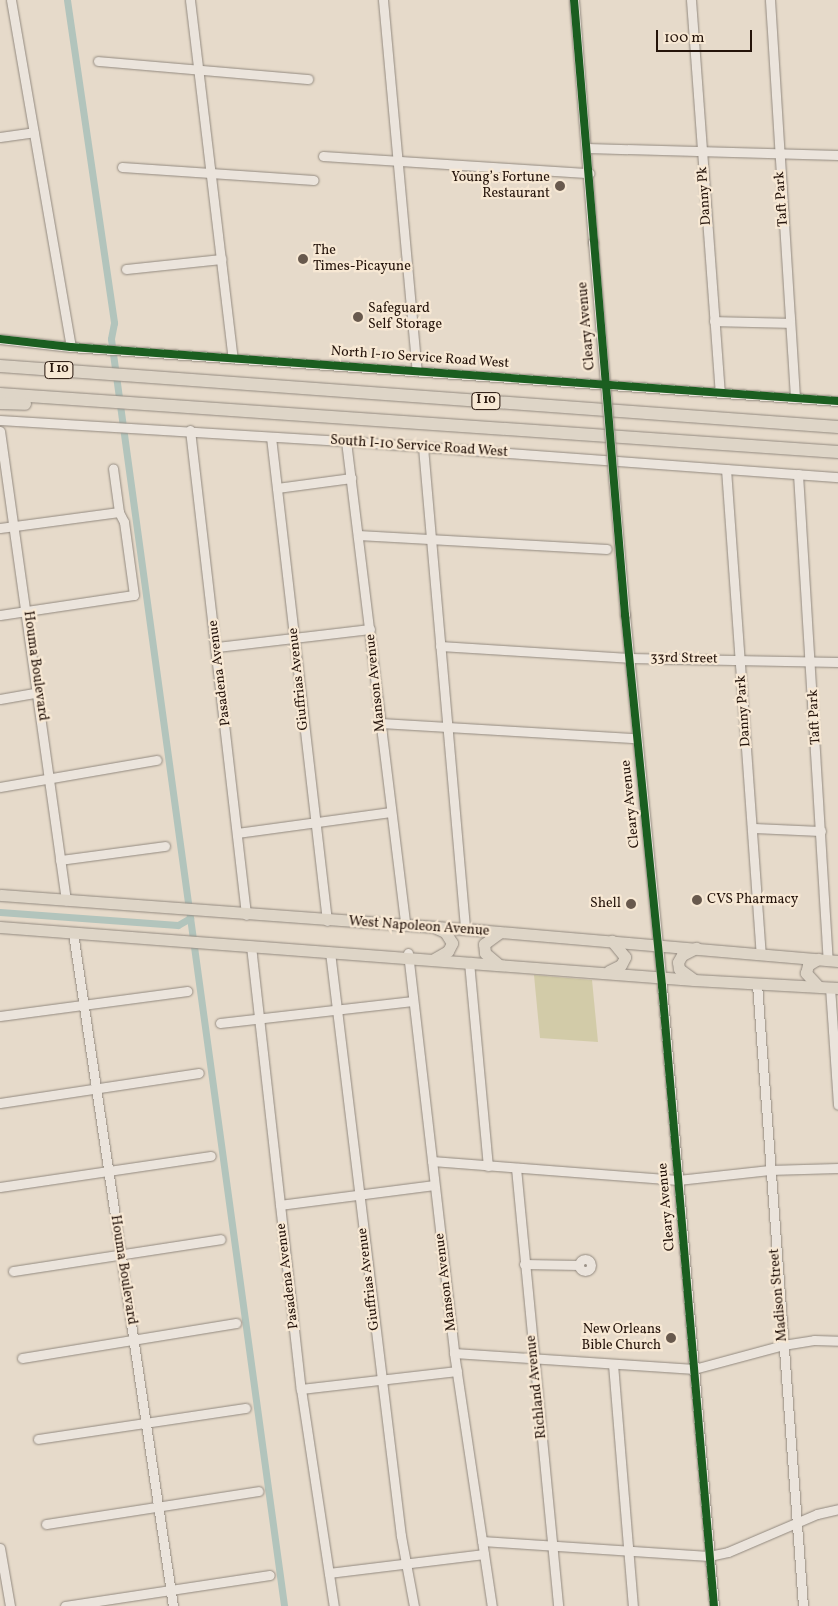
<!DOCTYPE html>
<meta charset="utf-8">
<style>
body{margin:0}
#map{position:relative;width:838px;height:1606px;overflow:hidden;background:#e6daca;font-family:Vollkorn,serif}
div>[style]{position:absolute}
.green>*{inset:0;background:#d2cba8}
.canal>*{height:7px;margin:-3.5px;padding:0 3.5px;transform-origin:3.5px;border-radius:3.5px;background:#b2c4bc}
.roads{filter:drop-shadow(0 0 1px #92897f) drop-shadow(0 0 1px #92897f)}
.minor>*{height:9px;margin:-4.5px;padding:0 4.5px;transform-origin:4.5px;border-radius:4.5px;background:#ebe4dc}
.minor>.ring{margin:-4.5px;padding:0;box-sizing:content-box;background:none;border:9px solid #ebe4dc;border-radius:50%}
.major>*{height:11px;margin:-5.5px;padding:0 5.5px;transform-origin:5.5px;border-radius:5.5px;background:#ded5c7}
.highway>*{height:12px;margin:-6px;padding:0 6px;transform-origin:6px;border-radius:6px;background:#ded5c7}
.bridges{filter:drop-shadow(0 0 1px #92897f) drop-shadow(0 0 1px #92897f)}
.minor-bridge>*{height:9px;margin:-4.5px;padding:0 4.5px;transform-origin:4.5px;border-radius:4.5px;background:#ebe4dc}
.cycleway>*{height:8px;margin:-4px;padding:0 4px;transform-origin:4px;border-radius:4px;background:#1b5e20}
.dots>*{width:14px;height:14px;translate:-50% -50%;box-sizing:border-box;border:2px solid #f7e8d4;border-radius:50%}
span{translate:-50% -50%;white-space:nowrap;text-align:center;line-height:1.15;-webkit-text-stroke:4.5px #f7e8d4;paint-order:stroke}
.shield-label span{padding:1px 4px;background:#f7e8d4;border:1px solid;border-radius:4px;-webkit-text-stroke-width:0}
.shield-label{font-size:12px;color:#24130a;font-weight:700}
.poi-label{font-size:14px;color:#24130a}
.right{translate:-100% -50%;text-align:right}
.left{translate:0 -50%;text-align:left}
.street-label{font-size:14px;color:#24130a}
.scale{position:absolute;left:656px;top:30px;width:96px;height:22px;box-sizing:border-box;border:2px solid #24130a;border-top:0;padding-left:6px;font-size:15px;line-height:18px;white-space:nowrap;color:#24130a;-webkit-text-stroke:4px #f7e8d4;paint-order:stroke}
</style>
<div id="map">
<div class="green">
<i style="clip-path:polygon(534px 975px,592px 980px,598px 1042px,540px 1038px)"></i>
</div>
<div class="canal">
<i style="left:67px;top:0;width:326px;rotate:81.7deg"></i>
<i style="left:114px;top:323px;width:16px;rotate:101deg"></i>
<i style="left:111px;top:339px;width:1279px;rotate:82.22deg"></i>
<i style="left:0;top:912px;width:178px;rotate:4.2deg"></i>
<i style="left:178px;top:925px;width:14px;rotate:-30deg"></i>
</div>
<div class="roads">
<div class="minor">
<i style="left:11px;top:0;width:352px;rotate:80.2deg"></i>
<i style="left:190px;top:0;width:361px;rotate:83.2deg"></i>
<i style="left:383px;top:0;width:373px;rotate:84.8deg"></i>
<i style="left:574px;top:0;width:243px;rotate:85.5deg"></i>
<i style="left:691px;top:0;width:394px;rotate:85.8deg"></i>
<i style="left:770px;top:0;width:399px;rotate:86.4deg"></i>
<i style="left:98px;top:61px;width:211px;rotate:4.9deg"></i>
<i style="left:0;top:137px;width:34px;rotate:-8deg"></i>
<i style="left:587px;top:148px;width:251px;rotate:1.6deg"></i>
<i style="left:323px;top:156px;width:267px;rotate:3.7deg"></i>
<i style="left:122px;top:167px;width:192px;rotate:3.9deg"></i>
<i style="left:126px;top:269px;width:96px;rotate:-6deg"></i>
<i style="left:714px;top:321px;width:76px;rotate:1.5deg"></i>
<i style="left:0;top:339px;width:71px;rotate:6.4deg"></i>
<i style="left:71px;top:347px;width:769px;rotate:4.03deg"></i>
<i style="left:0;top:420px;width:347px;rotate:3.5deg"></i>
<i style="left:346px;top:441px;width:493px;rotate:4.2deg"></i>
<i style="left:190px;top:430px;width:488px;rotate:83.4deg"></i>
<i style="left:0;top:431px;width:474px;rotate:82deg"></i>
<i style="left:271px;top:437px;width:487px;rotate:83.4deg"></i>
<i style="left:346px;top:441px;width:488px;rotate:83deg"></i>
<i style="left:423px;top:447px;width:484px;rotate:85deg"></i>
<i style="left:726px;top:469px;width:485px;rotate:85.9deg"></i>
<i style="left:798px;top:474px;width:487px;rotate:86.5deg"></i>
<i style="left:277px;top:488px;width:75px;rotate:-7.7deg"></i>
<i style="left:0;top:528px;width:120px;rotate:-7.7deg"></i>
<i style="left:358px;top:535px;width:249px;rotate:3.2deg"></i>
<i style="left:0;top:615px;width:135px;rotate:-8.5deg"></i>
<i style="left:134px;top:595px;width:74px;rotate:-97.8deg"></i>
<i style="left:124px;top:522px;width:11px;rotate:-117deg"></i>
<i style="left:119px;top:512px;width:44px;rotate:-97.8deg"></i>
<i style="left:625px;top:615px;width:373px;rotate:84.3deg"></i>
<i style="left:662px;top:986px;width:622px;rotate:85.21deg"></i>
<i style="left:440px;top:646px;width:189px;rotate:3.6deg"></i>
<i style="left:629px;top:658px;width:209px;rotate:1.1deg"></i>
<i style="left:217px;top:647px;width:154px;rotate:-6.7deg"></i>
<i style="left:0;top:699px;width:39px;rotate:-10deg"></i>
<i style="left:381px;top:723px;width:255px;rotate:3.4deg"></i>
<i style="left:0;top:787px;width:159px;rotate:-9.8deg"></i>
<i style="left:753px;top:828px;width:68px;rotate:2.5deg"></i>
<i style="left:237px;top:833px;width:155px;rotate:-7.8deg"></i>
<i style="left:60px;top:860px;width:106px;rotate:-7.6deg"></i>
<i style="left:73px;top:933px;width:680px;rotate:81.55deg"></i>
<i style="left:251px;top:946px;width:446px;rotate:83.6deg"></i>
<i style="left:301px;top:1389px;width:219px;rotate:81.4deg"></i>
<i style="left:330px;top:952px;width:588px;rotate:83.07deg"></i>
<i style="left:401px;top:1536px;width:71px;rotate:79.5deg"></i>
<i style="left:408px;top:953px;width:403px;rotate:83.4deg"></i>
<i style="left:454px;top:1353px;width:256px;rotate:81.5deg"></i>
<i style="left:469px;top:962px;width:205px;rotate:84.7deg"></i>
<i style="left:757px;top:984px;width:624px;rotate:85.77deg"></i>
<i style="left:830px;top:987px;width:118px;rotate:86.1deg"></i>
<i style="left:0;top:1016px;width:189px;rotate:-7.6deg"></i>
<i style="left:220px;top:1023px;width:194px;rotate:-6.5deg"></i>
<i style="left:0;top:1103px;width:201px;rotate:-8.6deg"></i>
<i style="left:432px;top:1161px;width:247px;rotate:4.4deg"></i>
<i style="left:678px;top:1180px;width:92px;rotate:-6.3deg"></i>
<i style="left:769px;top:1170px;width:69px;rotate:-1.7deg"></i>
<i style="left:516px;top:1168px;width:440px;rotate:84.5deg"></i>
<i style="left:0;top:1187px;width:213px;rotate:-8.4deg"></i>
<i style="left:280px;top:1205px;width:155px;rotate:-7.4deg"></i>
<i class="ring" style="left:579px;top:1259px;width:3px;height:3px"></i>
<i style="left:524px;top:1264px;width:55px;rotate:1deg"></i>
<i style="left:13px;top:1271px;width:210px;rotate:-8.7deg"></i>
<i style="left:454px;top:1353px;width:241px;rotate:3.8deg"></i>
<i style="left:694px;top:1369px;width:92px;rotate:-15.1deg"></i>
<i style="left:783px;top:1345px;width:31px;rotate:-9deg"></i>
<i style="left:814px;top:1340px;width:24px;rotate:2deg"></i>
<i style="left:22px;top:1358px;width:217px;rotate:-9.3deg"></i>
<i style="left:613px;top:1364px;width:243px;rotate:85.3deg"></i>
<i style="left:301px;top:1389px;width:157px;rotate:-6.6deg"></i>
<i style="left:38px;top:1439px;width:210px;rotate:-8.5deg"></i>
<i style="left:46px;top:1524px;width:215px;rotate:-8.8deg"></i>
<i style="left:482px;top:1541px;width:227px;rotate:3.8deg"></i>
<i style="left:709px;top:1556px;width:19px;rotate:-12deg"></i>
<i style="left:728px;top:1552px;width:97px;rotate:-23.1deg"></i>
<i style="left:817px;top:1514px;width:22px;rotate:-13deg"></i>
<i style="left:0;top:1548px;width:59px;rotate:80.2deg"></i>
<i style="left:329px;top:1573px;width:156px;rotate:-7deg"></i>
<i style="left:65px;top:1606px;width:207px;rotate:-8.6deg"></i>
</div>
<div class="major">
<i style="left:0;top:895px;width:466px;rotate:4.2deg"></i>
<i style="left:465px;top:929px;width:374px;rotate:4.9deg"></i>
<i style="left:0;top:927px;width:696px;rotate:4.37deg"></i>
<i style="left:694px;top:980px;width:144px;rotate:3.2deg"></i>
<i style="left:434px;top:959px;width:16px;rotate:-30deg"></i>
<i style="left:448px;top:951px;width:9px;rotate:-63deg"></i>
<i style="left:452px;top:943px;width:13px;rotate:-122deg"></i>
<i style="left:445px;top:932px;width:10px;rotate:-156deg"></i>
<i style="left:498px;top:964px;width:17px;rotate:-140deg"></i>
<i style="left:485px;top:953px;width:9px;rotate:-96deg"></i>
<i style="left:484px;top:944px;width:19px;rotate:-36deg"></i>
<i style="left:609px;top:971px;width:13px;rotate:-27deg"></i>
<i style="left:621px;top:965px;width:9px;rotate:-63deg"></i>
<i style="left:625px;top:957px;width:21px;rotate:-129deg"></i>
<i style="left:693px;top:979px;width:17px;rotate:-144deg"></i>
<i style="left:679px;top:969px;width:7px;rotate:-98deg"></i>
<i style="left:678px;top:962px;width:8px;rotate:-60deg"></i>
<i style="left:682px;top:955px;width:16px;rotate:-27deg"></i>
<i style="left:818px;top:986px;width:18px;rotate:-133deg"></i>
<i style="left:806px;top:973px;width:8px;rotate:-76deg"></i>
<i style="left:808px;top:965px;width:12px;rotate:-31deg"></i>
</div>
<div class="highway">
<i style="left:0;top:366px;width:840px;rotate:4.16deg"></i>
<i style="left:0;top:394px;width:840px;rotate:3.96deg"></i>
<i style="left:0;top:403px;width:25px;rotate:2deg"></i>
</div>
</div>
<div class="bridges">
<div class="minor-bridge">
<i style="left:593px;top:242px;width:374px;rotate:85.1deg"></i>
</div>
</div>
<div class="cycleway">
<i style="left:574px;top:0;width:617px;rotate:85.26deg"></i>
<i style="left:625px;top:615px;width:373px;rotate:84.3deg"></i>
<i style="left:662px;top:986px;width:622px;rotate:85.21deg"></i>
<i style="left:0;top:339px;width:71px;rotate:6.4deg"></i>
<i style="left:71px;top:347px;width:769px;rotate:4.03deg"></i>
</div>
<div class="dots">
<i style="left:560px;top:186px;background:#68594d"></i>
<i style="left:303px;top:259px;background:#68594d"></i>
<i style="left:358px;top:317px;background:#68594d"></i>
<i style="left:697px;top:900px;background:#68594d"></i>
<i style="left:631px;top:904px;background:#68594d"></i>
<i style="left:671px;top:1338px;background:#68594d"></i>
</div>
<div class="shield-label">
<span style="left:59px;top:370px">I 10</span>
<span style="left:486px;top:401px">I 10</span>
</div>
<div class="poi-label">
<span class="right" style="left:550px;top:186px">Young’s Fortune<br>Restaurant</span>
<span class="left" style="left:313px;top:259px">The<br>Times-Picayune</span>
<span class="left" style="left:368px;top:317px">Safeguard<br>Self Storage</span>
<span class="left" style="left:707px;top:900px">CVS Pharmacy</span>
<span class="right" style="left:621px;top:904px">Shell</span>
<span class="right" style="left:661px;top:1338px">New Orleans<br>Bible Church</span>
</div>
<div class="street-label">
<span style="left:705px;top:196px;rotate:-94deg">Danny Pk</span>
<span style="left:782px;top:199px;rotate:-94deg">Taft Park</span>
<span style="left:587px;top:326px;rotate:-95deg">Cleary Avenue</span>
<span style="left:420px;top:358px;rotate:4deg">North I-10 Service Road West</span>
<span style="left:419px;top:447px;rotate:4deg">South I-10 Service Road West</span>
<span style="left:684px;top:659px;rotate:1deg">33rd Street</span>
<span style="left:35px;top:666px;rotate:82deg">Houma Boulevard</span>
<span style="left:220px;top:673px;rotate:-97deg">Pasadena Avenue</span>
<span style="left:299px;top:679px;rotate:-96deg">Giuffrias Avenue</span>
<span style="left:376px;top:683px;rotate:-96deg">Manson Avenue</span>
<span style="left:744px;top:711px;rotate:-94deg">Danny Park</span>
<span style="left:815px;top:717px;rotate:-93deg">Taft Park</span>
<span style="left:631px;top:804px;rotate:-96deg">Cleary Avenue</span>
<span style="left:419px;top:927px;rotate:4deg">West Napoleon Avenue</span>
<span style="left:667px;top:1207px;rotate:-95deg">Cleary Avenue</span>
<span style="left:123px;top:1270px;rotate:81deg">Houma Boulevard</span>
<span style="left:288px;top:1276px;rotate:-97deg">Pasadena Avenue</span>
<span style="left:369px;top:1279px;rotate:-97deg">Giuffrias Avenue</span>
<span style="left:446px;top:1282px;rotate:-97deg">Manson Avenue</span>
<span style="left:779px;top:1295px;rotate:-95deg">Madison Street</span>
<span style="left:537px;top:1387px;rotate:-96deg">Richland Avenue</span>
</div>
<div class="scale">100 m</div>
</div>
